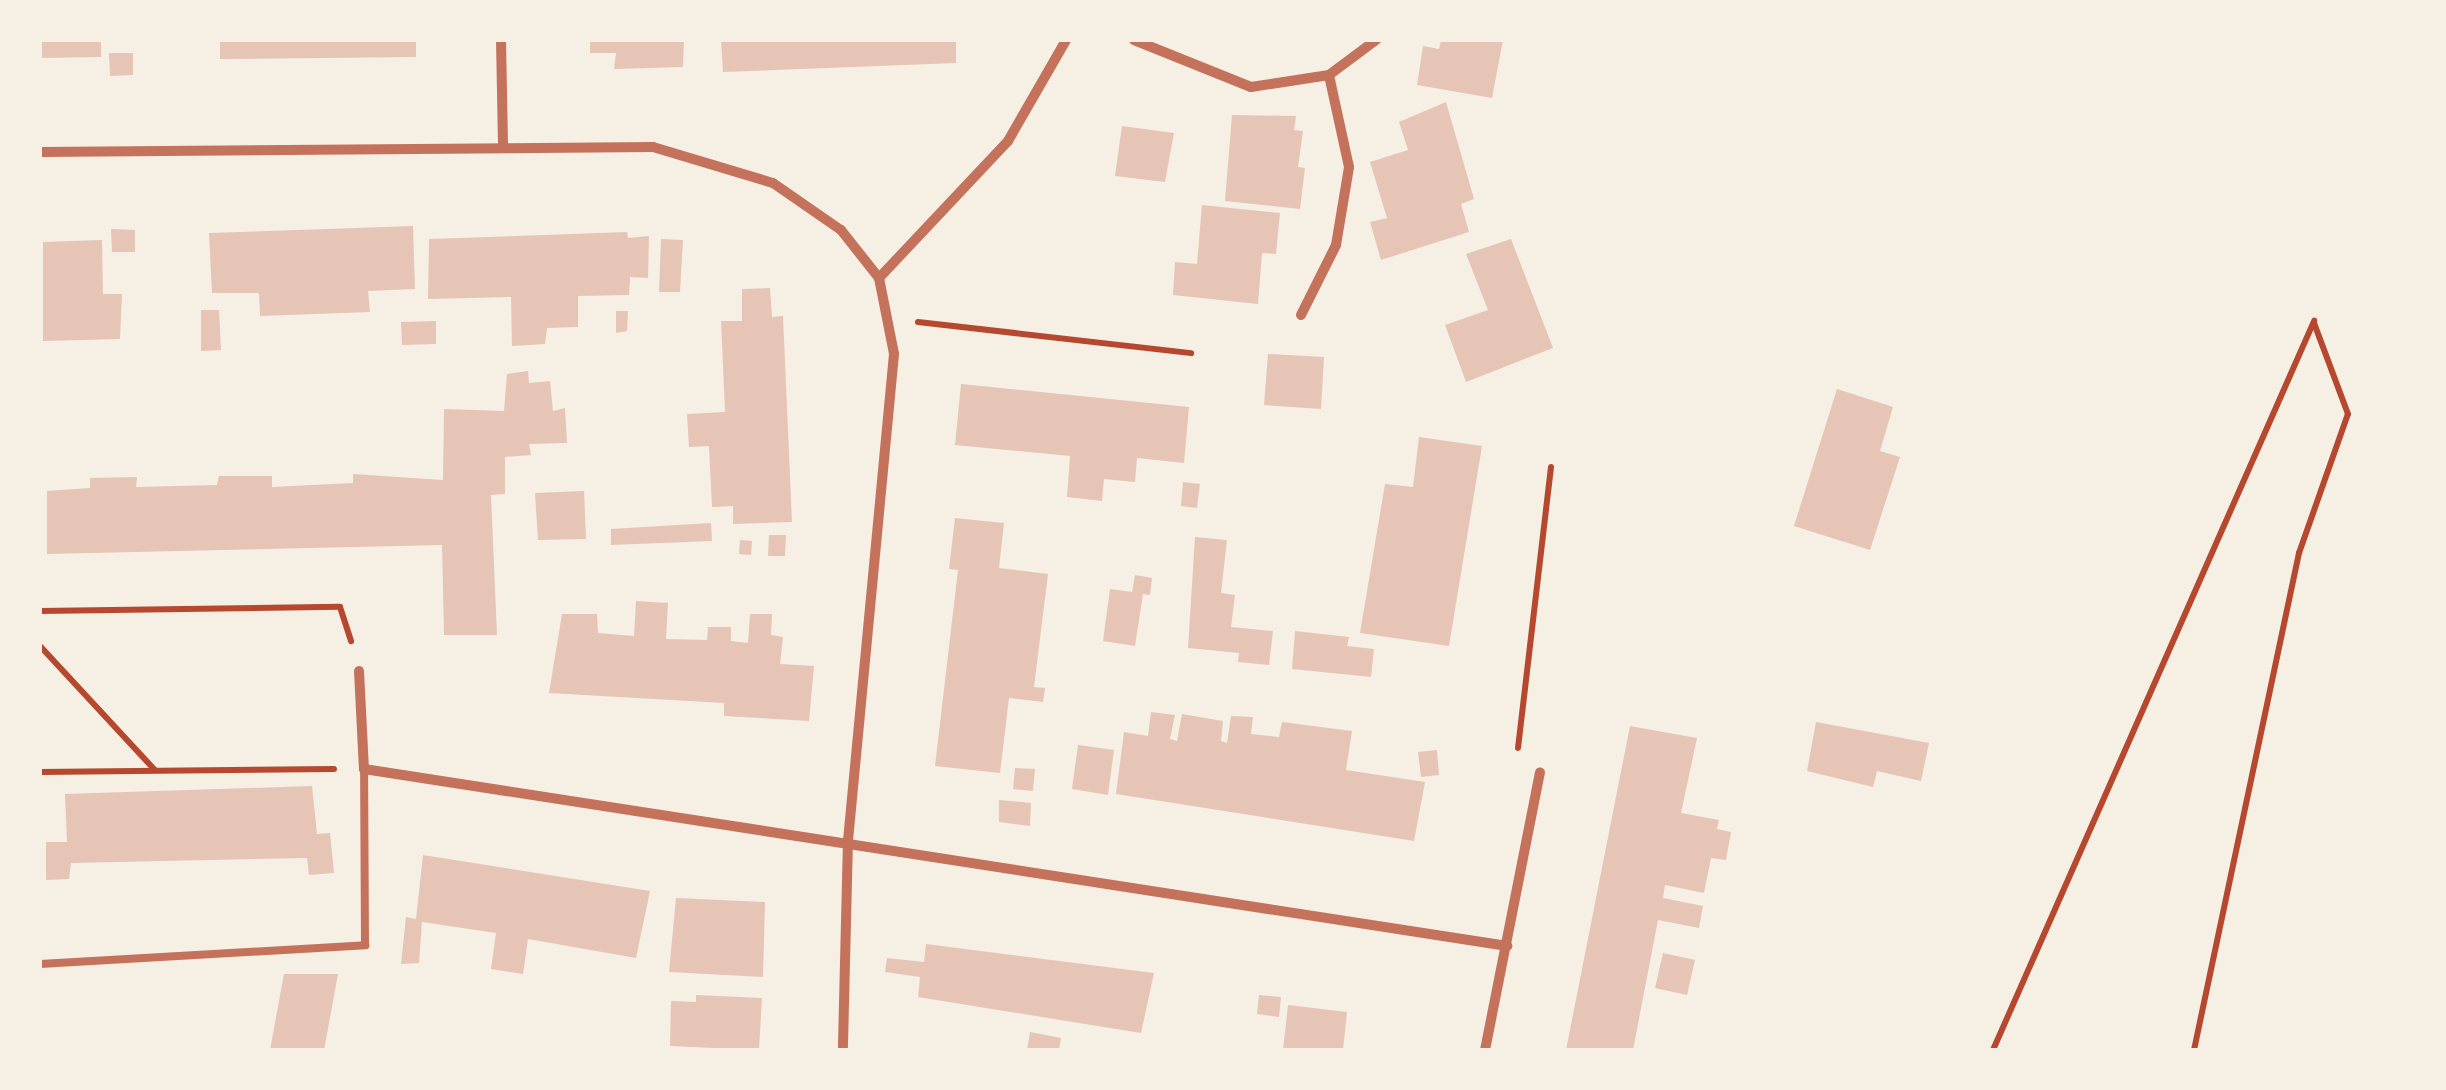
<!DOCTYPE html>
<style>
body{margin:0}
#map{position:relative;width:2446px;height:1090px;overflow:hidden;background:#f6efe4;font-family:"Public Sans",sans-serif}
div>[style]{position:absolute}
.building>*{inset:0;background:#e6c5b7}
.path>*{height:6px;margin:-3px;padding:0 3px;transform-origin:3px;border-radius:3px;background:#b5482f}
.service>*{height:8px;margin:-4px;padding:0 4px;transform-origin:4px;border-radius:4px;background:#c5725c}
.minor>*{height:10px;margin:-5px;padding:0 5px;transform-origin:5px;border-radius:5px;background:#c5725c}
span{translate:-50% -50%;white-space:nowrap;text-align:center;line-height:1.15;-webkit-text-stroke:9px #f6efe4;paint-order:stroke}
.frame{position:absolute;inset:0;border:42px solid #f6efe4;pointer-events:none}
</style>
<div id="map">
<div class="building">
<i style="clip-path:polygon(40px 40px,101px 40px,101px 57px,40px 58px)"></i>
<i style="clip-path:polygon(220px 40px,416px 40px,416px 57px,220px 59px)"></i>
<i style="clip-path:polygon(590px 40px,684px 40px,683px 67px,614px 69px,616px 53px,590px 53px)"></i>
<i style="clip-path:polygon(721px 40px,956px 40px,956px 63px,723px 72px)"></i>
<i style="clip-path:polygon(1441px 40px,1503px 40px,1492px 98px,1417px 85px,1423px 46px,1439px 49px)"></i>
<i style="clip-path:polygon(109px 53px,133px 53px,133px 75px,110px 76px)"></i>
<i style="clip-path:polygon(1446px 102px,1474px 199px,1461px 204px,1469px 232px,1381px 260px,1370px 222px,1387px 218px,1370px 162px,1408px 150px,1399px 122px)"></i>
<i style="clip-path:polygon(1232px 115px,1296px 116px,1294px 130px,1303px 131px,1298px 167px,1305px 168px,1300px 209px,1225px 201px)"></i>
<i style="clip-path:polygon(1122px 126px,1174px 133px,1165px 182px,1115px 176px)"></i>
<i style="clip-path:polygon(1202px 205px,1280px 213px,1276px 254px,1262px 253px,1258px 304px,1173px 295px,1175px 262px,1197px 264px)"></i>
<i style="clip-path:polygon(413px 226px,415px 289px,368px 291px,370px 312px,260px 316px,259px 293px,212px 293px,209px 233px)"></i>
<i style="clip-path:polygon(111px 229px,135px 230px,135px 252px,112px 252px)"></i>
<i style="clip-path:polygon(627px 232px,628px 238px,649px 236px,648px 278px,630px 277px,629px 295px,578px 296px,578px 327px,547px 328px,545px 344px,512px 346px,511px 297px,428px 299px,429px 239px)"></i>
<i style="clip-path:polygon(661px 239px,683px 240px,680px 292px,659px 292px)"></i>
<i style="clip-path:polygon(1511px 239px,1553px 348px,1466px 382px,1445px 325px,1488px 310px,1466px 254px)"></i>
<i style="clip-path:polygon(102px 240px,103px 294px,122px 294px,120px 339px,43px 341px,43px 242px)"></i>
<i style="clip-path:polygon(770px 288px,772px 317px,783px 316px,792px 522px,733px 524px,733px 506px,712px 507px,709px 446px,689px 447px,687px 414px,725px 412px,721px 321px,742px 321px,742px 289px)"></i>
<i style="clip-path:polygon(201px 310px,219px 310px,221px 350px,201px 351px)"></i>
<i style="clip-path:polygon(616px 311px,628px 311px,627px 331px,616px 333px)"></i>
<i style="clip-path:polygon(436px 321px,436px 344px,402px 345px,401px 322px)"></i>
<i style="clip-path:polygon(1268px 354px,1324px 357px,1321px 409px,1264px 405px)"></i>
<i style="clip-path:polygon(528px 371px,529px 383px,550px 381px,553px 411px,565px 408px,567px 443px,529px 444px,531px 455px,505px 457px,505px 494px,491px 495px,497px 635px,444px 635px,442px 545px,47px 554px,47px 491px,90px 488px,90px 478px,137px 477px,136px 487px,217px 485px,219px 476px,272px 476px,272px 487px,353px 483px,353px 474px,443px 480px,444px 409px,504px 411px,507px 374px)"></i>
<i style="clip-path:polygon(961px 384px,1189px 407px,1184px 463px,1137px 458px,1135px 482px,1104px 479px,1102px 501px,1067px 497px,1070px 456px,955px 445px)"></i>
<i style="clip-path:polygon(1837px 389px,1893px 407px,1880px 451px,1900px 457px,1870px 550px,1794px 526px)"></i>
<i style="clip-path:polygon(1419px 437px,1482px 446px,1449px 646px,1360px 633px,1385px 484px,1413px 487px)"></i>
<i style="clip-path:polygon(1183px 482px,1200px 484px,1197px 508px,1181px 506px)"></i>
<i style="clip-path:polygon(584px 491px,586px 539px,538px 540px,535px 493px)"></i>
<i style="clip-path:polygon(955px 518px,1004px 523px,999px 568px,1048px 574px,1034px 687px,1045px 688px,1043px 702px,1009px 698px,1000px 773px,935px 766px,958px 570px,949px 569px)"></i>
<i style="clip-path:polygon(711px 523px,712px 541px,611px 545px,611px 529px)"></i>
<i style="clip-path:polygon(769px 535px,786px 535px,785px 556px,768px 556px)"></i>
<i style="clip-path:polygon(1195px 537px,1227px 540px,1221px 593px,1235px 595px,1231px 627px,1273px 631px,1269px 665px,1238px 662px,1239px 653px,1188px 648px)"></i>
<i style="clip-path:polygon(740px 540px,752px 541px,751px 555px,739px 554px)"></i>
<i style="clip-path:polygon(1135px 575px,1152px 578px,1150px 595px,1143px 594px,1135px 646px,1103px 641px,1110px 589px,1132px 592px)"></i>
<i style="clip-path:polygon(636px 601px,668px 603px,666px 639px,707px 640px,708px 627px,731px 627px,731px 641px,748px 643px,750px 614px,772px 614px,771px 635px,783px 637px,780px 664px,814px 666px,809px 721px,724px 716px,724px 703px,549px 693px,562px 614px,597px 614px,598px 633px,634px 636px)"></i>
<i style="clip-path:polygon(1295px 631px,1349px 637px,1347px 646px,1374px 649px,1371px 677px,1292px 669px)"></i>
<i style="clip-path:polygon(1151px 712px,1175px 715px,1170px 739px,1177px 741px,1182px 714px,1223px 721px,1221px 741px,1227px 743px,1231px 716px,1253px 717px,1251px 734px,1279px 737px,1282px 722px,1352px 731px,1346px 770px,1425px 782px,1414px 841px,1116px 794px,1124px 732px,1148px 736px)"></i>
<i style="clip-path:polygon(1816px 722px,1929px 743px,1921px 781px,1877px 771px,1873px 787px,1807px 771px)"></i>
<i style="clip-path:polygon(1630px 726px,1697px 738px,1681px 813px,1719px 820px,1717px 829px,1731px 832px,1726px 860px,1711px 858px,1704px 893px,1665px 885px,1663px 898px,1703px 906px,1699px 928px,1658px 920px,1633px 1050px,1566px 1050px)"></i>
<i style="clip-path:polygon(1078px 745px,1114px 750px,1108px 795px,1072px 789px)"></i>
<i style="clip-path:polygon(1437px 750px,1439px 775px,1421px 777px,1418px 752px)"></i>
<i style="clip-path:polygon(1015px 768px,1035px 769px,1033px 791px,1013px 789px)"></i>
<i style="clip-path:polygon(312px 786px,317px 834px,330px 833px,334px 873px,309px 875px,307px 858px,71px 863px,69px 879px,46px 880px,46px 842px,67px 842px,65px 794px)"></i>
<i style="clip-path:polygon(999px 800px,1031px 803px,1030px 826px,999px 822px)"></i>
<i style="clip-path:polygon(423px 855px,650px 891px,636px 958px,528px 939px,523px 974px,491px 969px,496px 933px,422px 922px,419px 963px,401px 964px,406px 917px,416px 919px)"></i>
<i style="clip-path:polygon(676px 898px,765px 902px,763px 977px,669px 972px)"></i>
<i style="clip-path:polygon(926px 944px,1154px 973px,1141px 1033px,918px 997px,920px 977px,885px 972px,887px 958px,924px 962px)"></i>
<i style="clip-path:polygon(1663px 953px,1695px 960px,1687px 995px,1655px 988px)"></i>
<i style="clip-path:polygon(284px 974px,338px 974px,324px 1050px,270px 1050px)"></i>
<i style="clip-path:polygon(696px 995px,762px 998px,759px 1050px,670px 1046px,671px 1001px,696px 1002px)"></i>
<i style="clip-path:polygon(1259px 995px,1281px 997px,1279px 1017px,1257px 1014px)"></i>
<i style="clip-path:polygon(1288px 1005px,1347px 1012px,1343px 1050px,1283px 1050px)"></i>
<i style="clip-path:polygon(1030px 1032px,1061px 1038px,1059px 1050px,1027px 1050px)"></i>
</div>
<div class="path">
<i style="left:918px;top:322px;width:275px;rotate:6.5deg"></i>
<i style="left:40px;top:611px;width:300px;rotate:-0.8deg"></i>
<i style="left:340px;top:607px;width:36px;rotate:72deg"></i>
<i style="left:40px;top:646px;width:168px;rotate:47.2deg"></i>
<i style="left:1518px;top:748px;width:283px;rotate:-83.3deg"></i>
<i style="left:40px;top:772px;width:294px;rotate:-0.6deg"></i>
<i style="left:1993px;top:1050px;width:797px;rotate:-66.23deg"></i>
<i style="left:2194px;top:1050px;width:508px;rotate:-78.07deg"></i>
<i style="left:2299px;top:553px;width:147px;rotate:-70.6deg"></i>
<i style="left:2348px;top:414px;width:97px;rotate:-110.5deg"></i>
</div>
<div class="service">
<i style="left:40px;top:964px;width:326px;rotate:-3.3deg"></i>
<i style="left:365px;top:945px;width:176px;rotate:-90.3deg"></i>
</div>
<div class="minor">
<i style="left:501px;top:40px;width:105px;rotate:88.9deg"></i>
<i style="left:1134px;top:40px;width:126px;rotate:21.9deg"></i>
<i style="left:1251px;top:87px;width:79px;rotate:-8.7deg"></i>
<i style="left:1329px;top:75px;width:59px;rotate:-36.7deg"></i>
<i style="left:40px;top:152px;width:613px;rotate:-0.47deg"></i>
<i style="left:653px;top:147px;width:125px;rotate:16.7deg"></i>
<i style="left:773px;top:183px;width:83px;rotate:34.7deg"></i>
<i style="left:841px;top:230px;width:61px;rotate:51.6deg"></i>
<i style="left:879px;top:278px;width:77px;rotate:78.8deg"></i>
<i style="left:894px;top:354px;width:488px;rotate:95.4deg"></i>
<i style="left:848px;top:840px;width:210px;rotate:91.4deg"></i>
<i style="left:879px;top:278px;width:188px;rotate:-46.7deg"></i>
<i style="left:1008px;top:141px;width:116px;rotate:-60.1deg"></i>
<i style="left:1301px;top:315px;width:78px;rotate:-63.4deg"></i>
<i style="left:1336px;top:245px;width:79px;rotate:-80.5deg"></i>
<i style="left:1349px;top:167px;width:94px;rotate:-102.3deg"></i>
<i style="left:359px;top:671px;width:98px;rotate:87.1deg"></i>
<i style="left:364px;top:769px;width:1157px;rotate:8.8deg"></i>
<i style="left:1485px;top:1050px;width:283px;rotate:-78.8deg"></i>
</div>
<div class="frame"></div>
</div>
